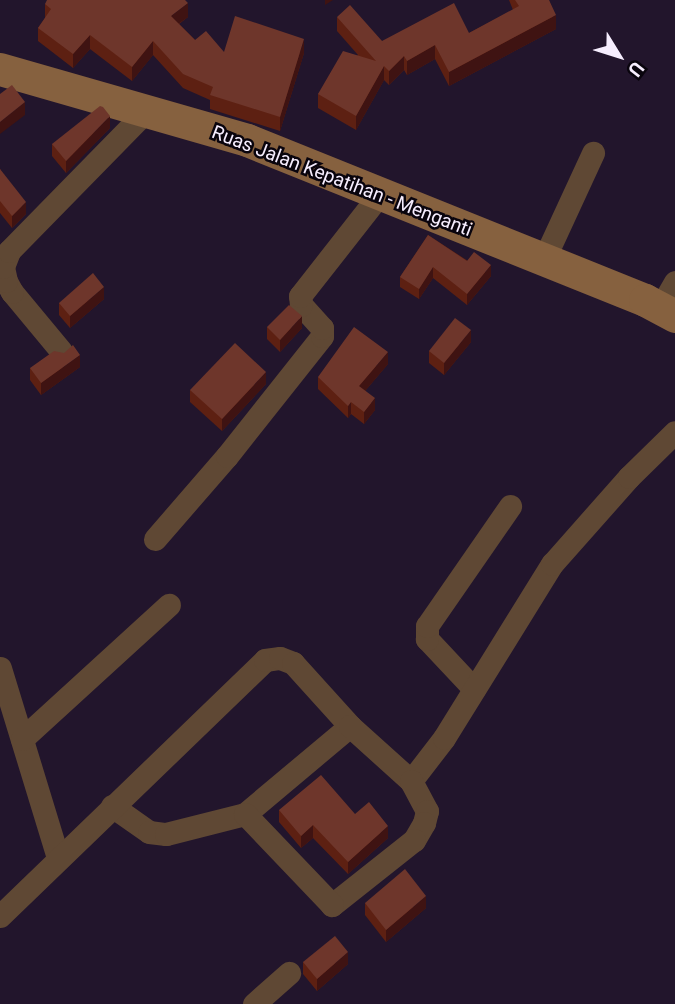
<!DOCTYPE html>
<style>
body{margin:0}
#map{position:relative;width:675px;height:1004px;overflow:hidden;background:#22152c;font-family:Roboto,sans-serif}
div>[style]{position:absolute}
.street>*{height:23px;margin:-11.5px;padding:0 11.5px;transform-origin:11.5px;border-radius:11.5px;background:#5f4834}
.secondary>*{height:33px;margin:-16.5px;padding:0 16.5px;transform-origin:16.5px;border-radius:16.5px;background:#86613f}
.wall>*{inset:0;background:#5d2012}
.shaded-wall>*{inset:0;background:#3f1312}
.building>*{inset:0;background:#6e362b}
span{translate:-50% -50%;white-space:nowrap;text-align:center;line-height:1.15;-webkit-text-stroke:5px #09040d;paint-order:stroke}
.street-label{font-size:19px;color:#f6edfe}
.north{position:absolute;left:584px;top:21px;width:70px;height:70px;-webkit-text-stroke:5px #09040d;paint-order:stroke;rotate:128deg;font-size:19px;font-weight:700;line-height:28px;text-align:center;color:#f6edfe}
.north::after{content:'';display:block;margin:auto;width:24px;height:32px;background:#f6edfe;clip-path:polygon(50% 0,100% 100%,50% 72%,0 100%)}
</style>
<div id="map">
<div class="street">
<i style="left:544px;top:259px;width:117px;rotate:-65.2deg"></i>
<i style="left:660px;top:308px;width:30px;rotate:-60deg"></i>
<i style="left:61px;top:351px;width:77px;rotate:-129.7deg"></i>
<i style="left:12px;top:292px;width:13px;rotate:-119deg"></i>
<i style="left:6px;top:281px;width:14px;rotate:-102deg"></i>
<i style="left:3px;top:267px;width:17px;rotate:-69deg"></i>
<i style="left:9px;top:251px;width:196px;rotate:-45.6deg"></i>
<i style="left:155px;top:539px;width:110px;rotate:-49.1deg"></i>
<i style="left:227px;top:456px;width:153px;rotate:-51.6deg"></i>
<i style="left:322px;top:336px;width:8px;rotate:-90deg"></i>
<i style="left:322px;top:328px;width:31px;rotate:-132deg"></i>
<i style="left:301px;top:305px;width:9px;rotate:-96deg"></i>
<i style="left:300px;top:296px;width:130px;rotate:-51.9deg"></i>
<i style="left:0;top:668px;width:199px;rotate:73deg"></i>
<i style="left:474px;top:689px;width:69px;rotate:-133.2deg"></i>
<i style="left:427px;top:639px;width:13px;rotate:-90deg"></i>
<i style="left:427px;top:626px;width:146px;rotate:-55.3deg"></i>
<i style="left:22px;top:739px;width:199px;rotate:-42.4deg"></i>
<i style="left:411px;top:781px;width:54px;rotate:-52.5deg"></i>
<i style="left:444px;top:738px;width:205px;rotate:-58.2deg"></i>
<i style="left:552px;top:564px;width:116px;rotate:-48.5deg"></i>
<i style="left:629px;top:477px;width:64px;rotate:-44.4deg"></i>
<i style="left:112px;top:806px;width:45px;rotate:35.1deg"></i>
<i style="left:149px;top:832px;width:17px;rotate:7deg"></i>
<i style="left:166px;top:834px;width:81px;rotate:-14.2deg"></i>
<i style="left:245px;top:814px;width:137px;rotate:-40deg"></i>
<i style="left:0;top:916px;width:368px;rotate:-44deg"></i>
<i style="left:265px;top:660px;width:15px;rotate:-8deg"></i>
<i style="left:280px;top:658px;width:14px;rotate:21deg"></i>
<i style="left:293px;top:663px;width:85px;rotate:47.9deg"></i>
<i style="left:350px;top:726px;width:82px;rotate:42deg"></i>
<i style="left:411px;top:781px;width:34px;rotate:62deg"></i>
<i style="left:427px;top:811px;width:12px;rotate:104deg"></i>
<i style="left:424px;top:823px;width:20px;rotate:120deg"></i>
<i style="left:414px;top:840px;width:105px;rotate:141.6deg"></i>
<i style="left:332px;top:905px;width:126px;rotate:-133.7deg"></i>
<i style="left:254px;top:1004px;width:47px;rotate:-41.5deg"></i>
</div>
<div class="secondary">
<i style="left:0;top:69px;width:257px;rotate:16deg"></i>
<i style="left:247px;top:140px;width:429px;rotate:21.9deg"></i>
<i style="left:645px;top:300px;width:34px;rotate:28deg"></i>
</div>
<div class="wall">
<i style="clip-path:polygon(509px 0,549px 0,556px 29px,449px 86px,435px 59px,407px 75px,404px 70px,389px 85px,384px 80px,356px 130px,318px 108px,318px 94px,358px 55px,337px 31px,337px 17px,382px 41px,469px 33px,513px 10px)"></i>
<i style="clip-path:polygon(45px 4px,188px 17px,179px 24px,195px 40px,224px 52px,304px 53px,280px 131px,210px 109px,210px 100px,183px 88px,153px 55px,132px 81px,90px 49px,73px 68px,38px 41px,38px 28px,45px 18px)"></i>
<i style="clip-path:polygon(110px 128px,66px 173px,52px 156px,52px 144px)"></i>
<i style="clip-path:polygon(0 169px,26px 214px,12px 228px,0 213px)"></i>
<i style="clip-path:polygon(428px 235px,491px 276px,467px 305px,433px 278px,419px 299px,400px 287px,400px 277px)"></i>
<i style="clip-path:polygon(104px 299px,70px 328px,59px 315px,59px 303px)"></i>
<i style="clip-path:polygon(267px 327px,302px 328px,280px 352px,267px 339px)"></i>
<i style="clip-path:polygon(471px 342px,444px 375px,429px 363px,429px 351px)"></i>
<i style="clip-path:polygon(388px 364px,365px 391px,375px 410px,364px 424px,351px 414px,348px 418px,318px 389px,318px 377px)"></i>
<i style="clip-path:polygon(80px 367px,41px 395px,30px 380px,30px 368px)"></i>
<i style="clip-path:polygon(266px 384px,222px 431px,190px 402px,190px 390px)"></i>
<i style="clip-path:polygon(279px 810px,355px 814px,388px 838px,348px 874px,313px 838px,301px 848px,279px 822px)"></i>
<i style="clip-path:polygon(365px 903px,426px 908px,386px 942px,365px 915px)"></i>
<i style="clip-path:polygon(303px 962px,348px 964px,317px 991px,303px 974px)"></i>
</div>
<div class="shaded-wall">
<i style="clip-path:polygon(325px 0,333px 0,325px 5px)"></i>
<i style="clip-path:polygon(188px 3px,188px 17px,171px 29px,171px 16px)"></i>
<i style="clip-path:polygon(556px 15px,556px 29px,449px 86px,449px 72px)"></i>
<i style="clip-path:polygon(90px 35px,90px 49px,73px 68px,73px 54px)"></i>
<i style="clip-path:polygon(304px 39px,304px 53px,280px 131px,280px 117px)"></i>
<i style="clip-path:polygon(153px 41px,153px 55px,132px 81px,132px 67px)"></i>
<i style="clip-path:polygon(435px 45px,435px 59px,407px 75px,407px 61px)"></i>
<i style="clip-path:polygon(404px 56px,404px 70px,389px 85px,389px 71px)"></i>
<i style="clip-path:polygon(384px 66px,384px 80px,356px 130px,356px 116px)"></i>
<i style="clip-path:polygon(25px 102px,25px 115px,0 134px,0 122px)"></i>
<i style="clip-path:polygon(110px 116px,110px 128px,66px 173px,66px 161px)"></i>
<i style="clip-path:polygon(26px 202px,26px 214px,12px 228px,12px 216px)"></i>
<i style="clip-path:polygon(491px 265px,491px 276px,467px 305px,467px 294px)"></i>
<i style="clip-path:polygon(433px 267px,433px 278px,419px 299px,419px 289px)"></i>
<i style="clip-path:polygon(104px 287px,104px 299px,70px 328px,70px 316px)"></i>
<i style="clip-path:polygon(302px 316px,302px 328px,280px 352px,280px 340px)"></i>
<i style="clip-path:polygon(471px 330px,471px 342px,444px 375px,444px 363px)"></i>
<i style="clip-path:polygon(388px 352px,388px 364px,359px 398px,359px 386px)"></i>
<i style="clip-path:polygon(80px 355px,80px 367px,41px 395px,41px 383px)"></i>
<i style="clip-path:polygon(266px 372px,266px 384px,222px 431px,222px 419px)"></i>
<i style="clip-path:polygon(375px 398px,375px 410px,364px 424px,364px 412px)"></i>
<i style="clip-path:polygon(351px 402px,351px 414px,348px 418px,348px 406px)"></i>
<i style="clip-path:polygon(313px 825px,313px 838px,301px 848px,301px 836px)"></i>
<i style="clip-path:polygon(388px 826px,388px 838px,348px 874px,348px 862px)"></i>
<i style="clip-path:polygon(426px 896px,426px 908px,386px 942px,386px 930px)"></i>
<i style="clip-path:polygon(348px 952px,348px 964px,317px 991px,317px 979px)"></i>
</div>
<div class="building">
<i style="clip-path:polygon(47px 0,185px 0,188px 3px,171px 16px,195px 40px,206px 31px,224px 52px,235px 16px,304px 39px,280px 117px,210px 95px,213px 87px,183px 74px,153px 41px,132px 67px,90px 35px,73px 54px,38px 28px,51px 9px,45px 4px)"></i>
<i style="clip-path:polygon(515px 0,549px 0,556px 15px,449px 72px,435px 45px,407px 61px,404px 56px,389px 71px,384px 66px,356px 116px,318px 94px,343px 51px,376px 61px,337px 17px,350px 5px,382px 41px,454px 3px,469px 33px,519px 6px)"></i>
<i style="clip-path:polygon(12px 85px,25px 102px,0 122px,0 94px)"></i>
<i style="clip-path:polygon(100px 106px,103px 107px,110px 116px,66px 161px,52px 144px)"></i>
<i style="clip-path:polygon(0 169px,26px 202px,12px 216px,0 201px)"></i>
<i style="clip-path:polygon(428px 235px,467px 261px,474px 252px,491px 265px,467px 294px,433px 267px,419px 289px,400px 277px)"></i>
<i style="clip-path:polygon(93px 273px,104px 287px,70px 316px,59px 303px)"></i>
<i style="clip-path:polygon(289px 305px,302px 316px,280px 340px,267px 327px)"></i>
<i style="clip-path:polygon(455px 318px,471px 330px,444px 363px,429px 351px)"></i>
<i style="clip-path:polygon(354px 327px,388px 352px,359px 386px,375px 398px,364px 412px,351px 402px,348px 406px,318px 377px)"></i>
<i style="clip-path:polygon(235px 343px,266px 372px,222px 419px,190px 390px)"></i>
<i style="clip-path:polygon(73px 345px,80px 355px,41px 383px,30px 368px,54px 351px,64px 353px)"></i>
<i style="clip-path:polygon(321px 775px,355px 814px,369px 802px,388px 826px,348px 862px,313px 825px,301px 836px,279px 810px)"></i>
<i style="clip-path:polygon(405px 869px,426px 896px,386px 930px,365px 903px)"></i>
<i style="clip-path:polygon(335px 936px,348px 952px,317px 979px,303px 962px)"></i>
</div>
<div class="street-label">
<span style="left:342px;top:181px;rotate:21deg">Ruas Jalan Kepatihan - Menganti</span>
</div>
<div class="north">U</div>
</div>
